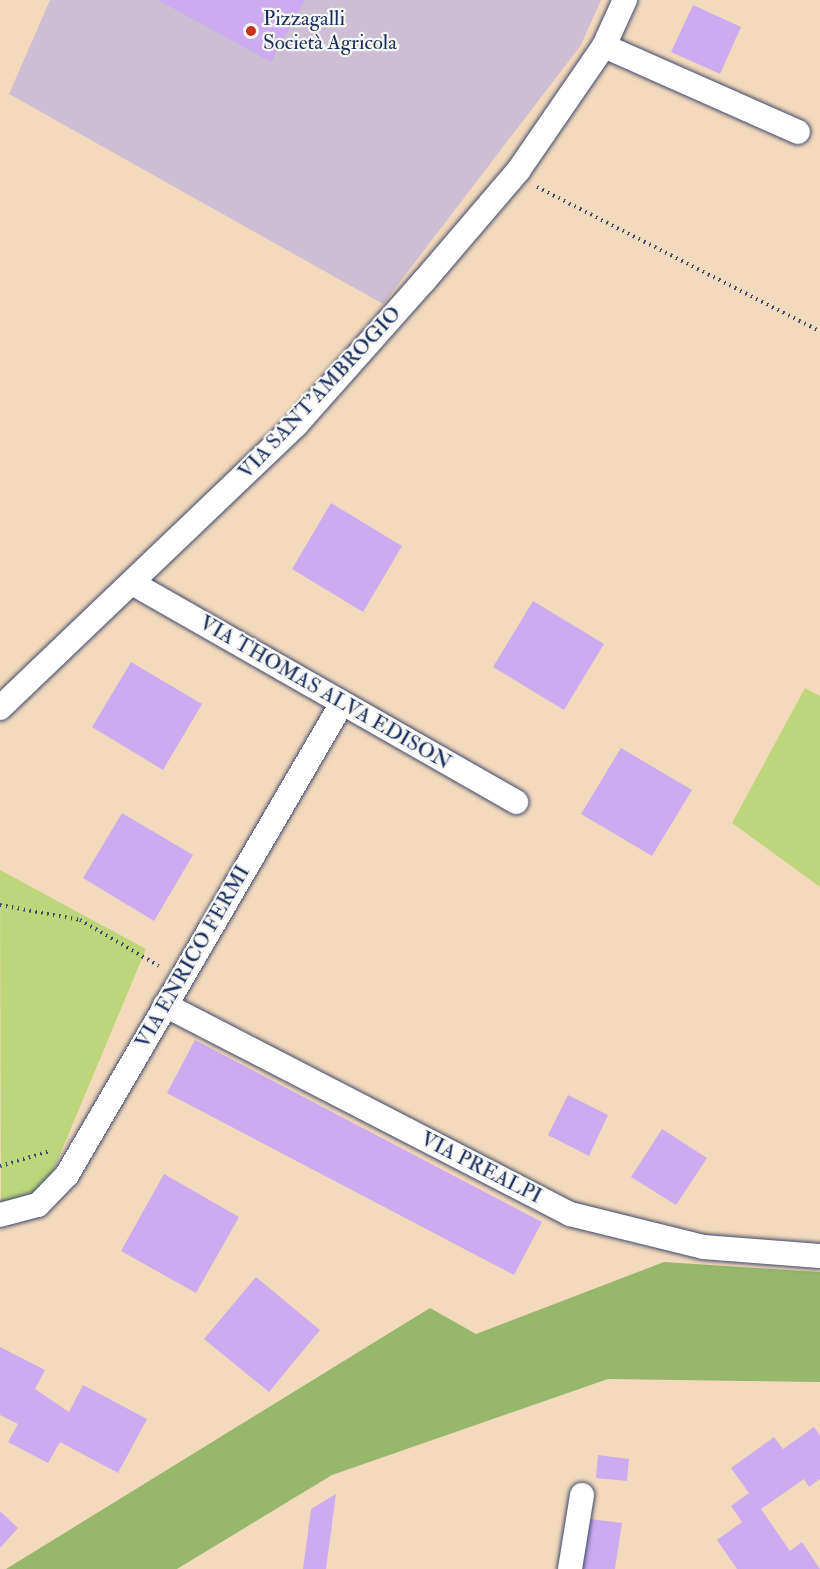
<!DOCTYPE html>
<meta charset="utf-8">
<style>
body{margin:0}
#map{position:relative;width:820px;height:1569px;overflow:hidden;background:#f4dabc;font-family:"IM FELL Double Pica",serif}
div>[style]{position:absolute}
.industrial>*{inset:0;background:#ccbed3}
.green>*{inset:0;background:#bdd67c}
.forest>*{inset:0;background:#96b76c}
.building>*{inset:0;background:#ccabf1}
.path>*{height:4px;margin-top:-2px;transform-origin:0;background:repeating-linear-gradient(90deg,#3c496c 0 1.5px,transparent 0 6px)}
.roads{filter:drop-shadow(0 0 2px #3c496c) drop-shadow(0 0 2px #3c496c)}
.street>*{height:24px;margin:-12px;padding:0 12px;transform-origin:12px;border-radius:12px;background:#fff}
.dots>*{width:16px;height:16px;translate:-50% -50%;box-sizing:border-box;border:3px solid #f6f6f2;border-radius:50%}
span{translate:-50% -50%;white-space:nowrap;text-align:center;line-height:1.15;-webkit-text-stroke:4.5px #f6f6f2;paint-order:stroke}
.poi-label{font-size:21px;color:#1b2f5e}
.left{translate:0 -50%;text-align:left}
.street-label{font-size:21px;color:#1b2f5e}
</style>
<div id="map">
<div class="industrial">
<i style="clip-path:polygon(50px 0,601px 0,581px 45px,383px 304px,9px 94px)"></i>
</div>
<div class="green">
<i style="clip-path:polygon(805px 688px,820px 696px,820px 887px,732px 823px)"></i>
<i style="clip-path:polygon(0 870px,146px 949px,46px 1188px,1px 1203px)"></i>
</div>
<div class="forest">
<i style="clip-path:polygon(664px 1262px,820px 1272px,820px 1382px,608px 1379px,332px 1475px,177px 1569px,6px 1569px,430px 1308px,476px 1334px)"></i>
</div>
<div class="building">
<i style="clip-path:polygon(158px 0,305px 0,271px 62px)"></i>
<i style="clip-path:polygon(693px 5px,741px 27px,720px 74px,671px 52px)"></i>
<i style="clip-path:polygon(331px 503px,402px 546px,363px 612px,292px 569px)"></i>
<i style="clip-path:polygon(533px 601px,604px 644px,564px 710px,493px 667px)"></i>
<i style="clip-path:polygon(131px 662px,202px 704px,163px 770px,92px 727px)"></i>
<i style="clip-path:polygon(621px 748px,692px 790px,652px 856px,581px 814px)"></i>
<i style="clip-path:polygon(122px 813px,193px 855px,154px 921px,83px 878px)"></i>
<i style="clip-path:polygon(195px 1040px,542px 1222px,514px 1275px,167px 1093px)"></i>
<i style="clip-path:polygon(568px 1095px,608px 1115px,589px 1156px,548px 1135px)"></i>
<i style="clip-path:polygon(662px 1129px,707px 1158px,676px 1205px,631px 1177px)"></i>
<i style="clip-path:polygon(164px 1174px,239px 1217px,196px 1293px,121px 1251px)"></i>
<i style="clip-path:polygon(256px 1277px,320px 1330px,269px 1392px,204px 1339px)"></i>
<i style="clip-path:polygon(0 1347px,45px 1370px,35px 1389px,69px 1412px,83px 1385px,147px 1419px,118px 1473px,60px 1442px,48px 1463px,8px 1442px,18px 1424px,0 1415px)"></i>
<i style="clip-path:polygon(814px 1427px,820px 1436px,820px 1479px,809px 1487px,804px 1479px,761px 1509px,790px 1551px,802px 1542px,820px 1569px,737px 1569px,717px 1540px,742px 1522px,731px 1506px,749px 1493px,731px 1468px,774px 1437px,783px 1449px)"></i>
<i style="clip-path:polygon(598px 1455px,629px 1459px,627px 1481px,596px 1478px)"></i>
<i style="clip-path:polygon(336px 1494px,326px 1569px,303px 1569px,311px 1509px)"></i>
<i style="clip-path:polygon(0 1511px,18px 1528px,0 1548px)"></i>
<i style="clip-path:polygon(582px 1518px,622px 1523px,615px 1569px,574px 1569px)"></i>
</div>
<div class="path">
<i style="left:537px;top:187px;width:318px;rotate:27deg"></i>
<i style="left:0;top:905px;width:81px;rotate:10.6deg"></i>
<i style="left:80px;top:920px;width:91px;rotate:30.2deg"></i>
<i style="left:0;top:1166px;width:52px;rotate:-16.7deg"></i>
</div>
<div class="roads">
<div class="street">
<i style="left:604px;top:46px;width:212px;rotate:23.9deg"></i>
<i style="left:134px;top:584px;width:440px;rotate:29.7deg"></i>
<i style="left:0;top:708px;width:410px;rotate:-43.7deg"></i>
<i style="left:296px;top:425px;width:193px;rotate:-48.4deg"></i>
<i style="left:424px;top:281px;width:145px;rotate:-49.5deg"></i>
<i style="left:518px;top:171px;width:152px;rotate:-55.5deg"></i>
<i style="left:604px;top:46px;width:51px;rotate:-65.5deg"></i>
<i style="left:165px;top:1005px;width:456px;rotate:27.3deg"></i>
<i style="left:570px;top:1214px;width:137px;rotate:13.9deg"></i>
<i style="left:703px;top:1247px;width:117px;rotate:4.4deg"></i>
<i style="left:0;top:1215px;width:39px;rotate:-15deg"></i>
<i style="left:38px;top:1205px;width:42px;rotate:-46deg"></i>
<i style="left:67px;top:1175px;width:546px;rotate:-59.77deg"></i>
<i style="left:570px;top:1569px;width:75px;rotate:-80.8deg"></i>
</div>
</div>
<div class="dots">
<i style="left:251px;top:31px;background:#c8321e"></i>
</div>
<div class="poi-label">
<span class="left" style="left:263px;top:31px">Pizzagalli<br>Società Agricola</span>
</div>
<div class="street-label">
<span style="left:320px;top:393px;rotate:-47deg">VIA SANT'AMBROGIO</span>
<span style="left:325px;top:693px;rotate:30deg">VIA THOMAS ALVA EDISON</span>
<span style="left:193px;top:957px;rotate:-60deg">VIA ENRICO FERMI</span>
<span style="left:481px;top:1168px;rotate:27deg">VIA PREALPI</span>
</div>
</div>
